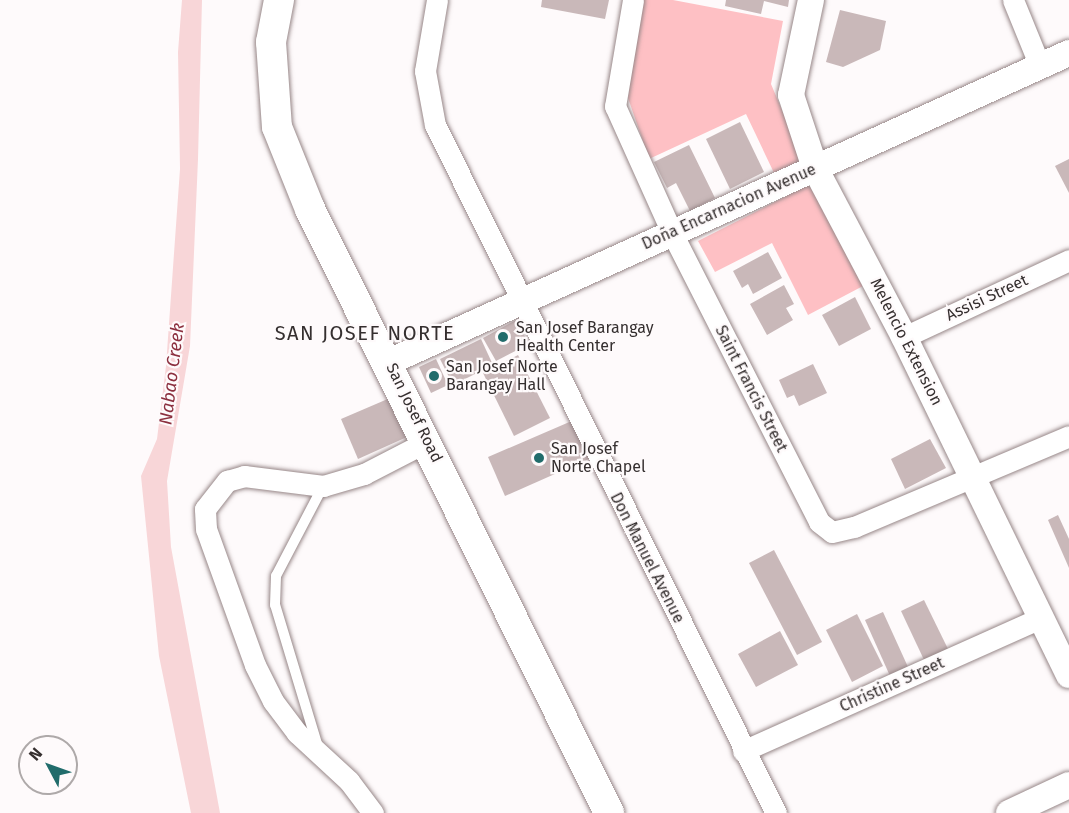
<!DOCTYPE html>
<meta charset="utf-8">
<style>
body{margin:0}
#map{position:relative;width:1069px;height:813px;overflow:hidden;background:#fefafb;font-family:"Fira Sans",sans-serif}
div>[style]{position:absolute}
.green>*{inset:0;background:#fec0c4}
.water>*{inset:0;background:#f8d6d8}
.building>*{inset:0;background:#c9b8b9}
.roads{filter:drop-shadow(0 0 2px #978788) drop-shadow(0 0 2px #978788)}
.service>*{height:10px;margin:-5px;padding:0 5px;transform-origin:5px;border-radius:5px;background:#fff}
.minor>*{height:21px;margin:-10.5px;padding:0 10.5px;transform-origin:10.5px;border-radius:10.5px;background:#fff}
.tertiary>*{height:26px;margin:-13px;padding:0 13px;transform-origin:13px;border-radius:13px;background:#fff}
.secondary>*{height:30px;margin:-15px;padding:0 15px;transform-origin:15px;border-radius:15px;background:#fff}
.dots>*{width:16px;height:16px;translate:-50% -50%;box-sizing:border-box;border:3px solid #fefafb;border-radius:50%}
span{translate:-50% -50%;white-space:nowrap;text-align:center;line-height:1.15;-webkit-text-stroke:4.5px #fefafb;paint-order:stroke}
.street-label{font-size:16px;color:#352f2f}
.poi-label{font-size:16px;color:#352f2f}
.left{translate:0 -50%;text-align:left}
.water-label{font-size:18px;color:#8c303f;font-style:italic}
.quarter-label{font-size:20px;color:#352f2f;letter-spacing:1.5px}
.north{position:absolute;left:18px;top:735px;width:60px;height:60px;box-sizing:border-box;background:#fefafb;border:2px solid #aea9a9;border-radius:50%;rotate:311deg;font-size:16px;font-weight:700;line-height:24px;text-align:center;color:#352f2f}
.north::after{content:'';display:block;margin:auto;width:21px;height:27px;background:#216c6b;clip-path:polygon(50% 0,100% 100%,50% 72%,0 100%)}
</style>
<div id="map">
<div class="green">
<i style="clip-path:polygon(642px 0,673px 0,783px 21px,771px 84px,803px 160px,775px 175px,746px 114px,649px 159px,628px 98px)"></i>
<i style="clip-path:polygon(812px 183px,863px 286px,808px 315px,772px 243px,715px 272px,698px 241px)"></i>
</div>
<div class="water">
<i style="clip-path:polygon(182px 0,202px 0,198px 159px,190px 346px,167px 481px,171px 547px,220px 813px,191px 813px,159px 656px,141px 476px,157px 439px,166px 366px,180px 169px,178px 52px)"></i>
</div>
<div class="building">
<i style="clip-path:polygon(542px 0,609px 0,605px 19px,541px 7px)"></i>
<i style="clip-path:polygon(726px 0,789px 0,788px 7px,764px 1px,761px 14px,725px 6px)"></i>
<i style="clip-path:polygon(840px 10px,886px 21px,880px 50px,843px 67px,826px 62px)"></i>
<i style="clip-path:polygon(740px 122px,764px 172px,730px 189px,706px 139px)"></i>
<i style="clip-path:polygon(689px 145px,715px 198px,690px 211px,676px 183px,667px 188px,654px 162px)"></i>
<i style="clip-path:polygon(1069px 159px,1069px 193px,1055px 166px)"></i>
<i style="clip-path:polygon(768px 252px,782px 278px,753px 294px,748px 284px,742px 288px,733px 271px)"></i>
<i style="clip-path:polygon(784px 285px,794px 304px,786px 308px,793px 320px,767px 335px,750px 304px)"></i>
<i style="clip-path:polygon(855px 297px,871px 329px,839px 346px,822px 315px)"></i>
<i style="clip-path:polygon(516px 320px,529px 344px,496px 361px,483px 338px)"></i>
<i style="clip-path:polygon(481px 339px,493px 365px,453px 385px,440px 359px)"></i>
<i style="clip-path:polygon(518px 355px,550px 418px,514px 436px,483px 373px)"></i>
<i style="clip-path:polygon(436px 359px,448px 385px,431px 393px,419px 367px)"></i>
<i style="clip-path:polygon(813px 364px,827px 393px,799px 406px,794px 395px,787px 398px,779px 380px)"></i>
<i style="clip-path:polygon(390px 398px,407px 437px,358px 459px,341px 419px)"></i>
<i style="clip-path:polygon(574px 420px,591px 458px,505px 496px,488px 457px)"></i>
<i style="clip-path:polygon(930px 439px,946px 468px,905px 489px,891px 459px)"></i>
<i style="clip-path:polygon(1058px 515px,1069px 539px,1069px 568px,1048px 520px)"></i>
<i style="clip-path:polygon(774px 550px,822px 642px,797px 655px,749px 563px)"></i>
<i style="clip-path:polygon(924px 600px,949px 651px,925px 662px,901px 611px)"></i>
<i style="clip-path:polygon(883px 612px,908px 667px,890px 676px,865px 620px)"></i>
<i style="clip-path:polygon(857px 614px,883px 666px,852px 682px,826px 630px)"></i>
<i style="clip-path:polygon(780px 631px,798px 665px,756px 687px,738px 654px)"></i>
</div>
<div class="roads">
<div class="service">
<i style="left:318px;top:747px;width:148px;rotate:-106.8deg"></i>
<i style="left:275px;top:605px;width:29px;rotate:-88deg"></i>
<i style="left:276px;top:576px;width:102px;rotate:-62.4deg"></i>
</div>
<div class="minor">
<i style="left:437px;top:0;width:72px;rotate:99.6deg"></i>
<i style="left:425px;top:71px;width:55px;rotate:79.5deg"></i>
<i style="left:435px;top:125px;width:768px;rotate:63.64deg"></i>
<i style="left:633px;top:0;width:108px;rotate:99.6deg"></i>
<i style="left:615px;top:106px;width:139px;rotate:65.8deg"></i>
<i style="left:672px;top:233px;width:324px;rotate:63deg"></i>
<i style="left:819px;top:522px;width:16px;rotate:38deg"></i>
<i style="left:832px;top:532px;width:23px;rotate:-13deg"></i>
<i style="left:854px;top:527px;width:233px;rotate:-22.9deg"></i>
<i style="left:1013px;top:0;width:71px;rotate:67.8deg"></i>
<i style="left:904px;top:337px;width:182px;rotate:-25deg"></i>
<i style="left:743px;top:751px;width:326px;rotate:-24.1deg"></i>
<i style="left:373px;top:813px;width:40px;rotate:-127deg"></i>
<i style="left:349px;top:781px;width:71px;rotate:-137.3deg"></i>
<i style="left:297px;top:733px;width:40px;rotate:-127deg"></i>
<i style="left:273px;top:701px;width:40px;rotate:-116.6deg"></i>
<i style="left:255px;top:665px;width:145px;rotate:-109.8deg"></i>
<i style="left:206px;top:529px;width:20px;rotate:-93deg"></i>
<i style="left:205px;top:509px;width:36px;rotate:-52deg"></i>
<i style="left:227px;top:481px;width:18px;rotate:-16deg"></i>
<i style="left:244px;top:476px;width:80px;rotate:7.2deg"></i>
<i style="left:323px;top:486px;width:43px;rotate:-16.3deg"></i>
<i style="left:364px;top:474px;width:72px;rotate:-27.3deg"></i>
</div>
<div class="tertiary">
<i style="left:811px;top:0;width:97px;rotate:101.9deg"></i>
<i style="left:791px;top:95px;width:77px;rotate:71.8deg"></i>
<i style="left:815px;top:168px;width:191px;rotate:62.2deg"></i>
<i style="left:904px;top:337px;width:376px;rotate:64deg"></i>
<i style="left:389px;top:362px;width:747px;rotate:-24.44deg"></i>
<i style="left:1009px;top:813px;width:66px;rotate:-25deg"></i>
</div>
<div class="secondary">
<i style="left:279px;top:0;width:43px;rotate:100.8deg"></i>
<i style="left:271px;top:42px;width:85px;rotate:86deg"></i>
<i style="left:277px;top:127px;width:88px;rotate:68.1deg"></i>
<i style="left:310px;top:209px;width:674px;rotate:63.66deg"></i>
</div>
</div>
<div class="dots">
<i style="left:503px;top:337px;background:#216c6b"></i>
<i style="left:434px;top:376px;background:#216c6b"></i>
<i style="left:539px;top:458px;background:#216c6b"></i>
</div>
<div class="street-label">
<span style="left:729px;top:207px;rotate:-24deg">Doña Encarnacion Avenue</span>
<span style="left:987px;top:298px;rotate:-25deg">Assisi Street</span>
<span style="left:906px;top:342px;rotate:63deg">Melencio Extension</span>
<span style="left:751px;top:389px;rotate:63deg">Saint Francis Street</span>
<span style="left:414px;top:413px;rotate:64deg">San Josef Road</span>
<span style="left:647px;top:558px;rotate:63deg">Don Manuel Avenue</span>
<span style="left:892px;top:685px;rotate:-24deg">Christine Street</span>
</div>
<div class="poi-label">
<span class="left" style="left:516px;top:337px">San Josef Barangay<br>Health Center</span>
<span class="left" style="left:446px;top:376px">San Josef Norte<br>Barangay Hall</span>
<span class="left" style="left:551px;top:458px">San Josef<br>Norte Chapel</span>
</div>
<div class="water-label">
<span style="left:172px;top:374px;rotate:-83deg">Nabao Creek</span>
</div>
<div class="quarter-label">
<span style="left:365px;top:333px">SAN JOSEF NORTE</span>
</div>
<div class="north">N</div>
</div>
